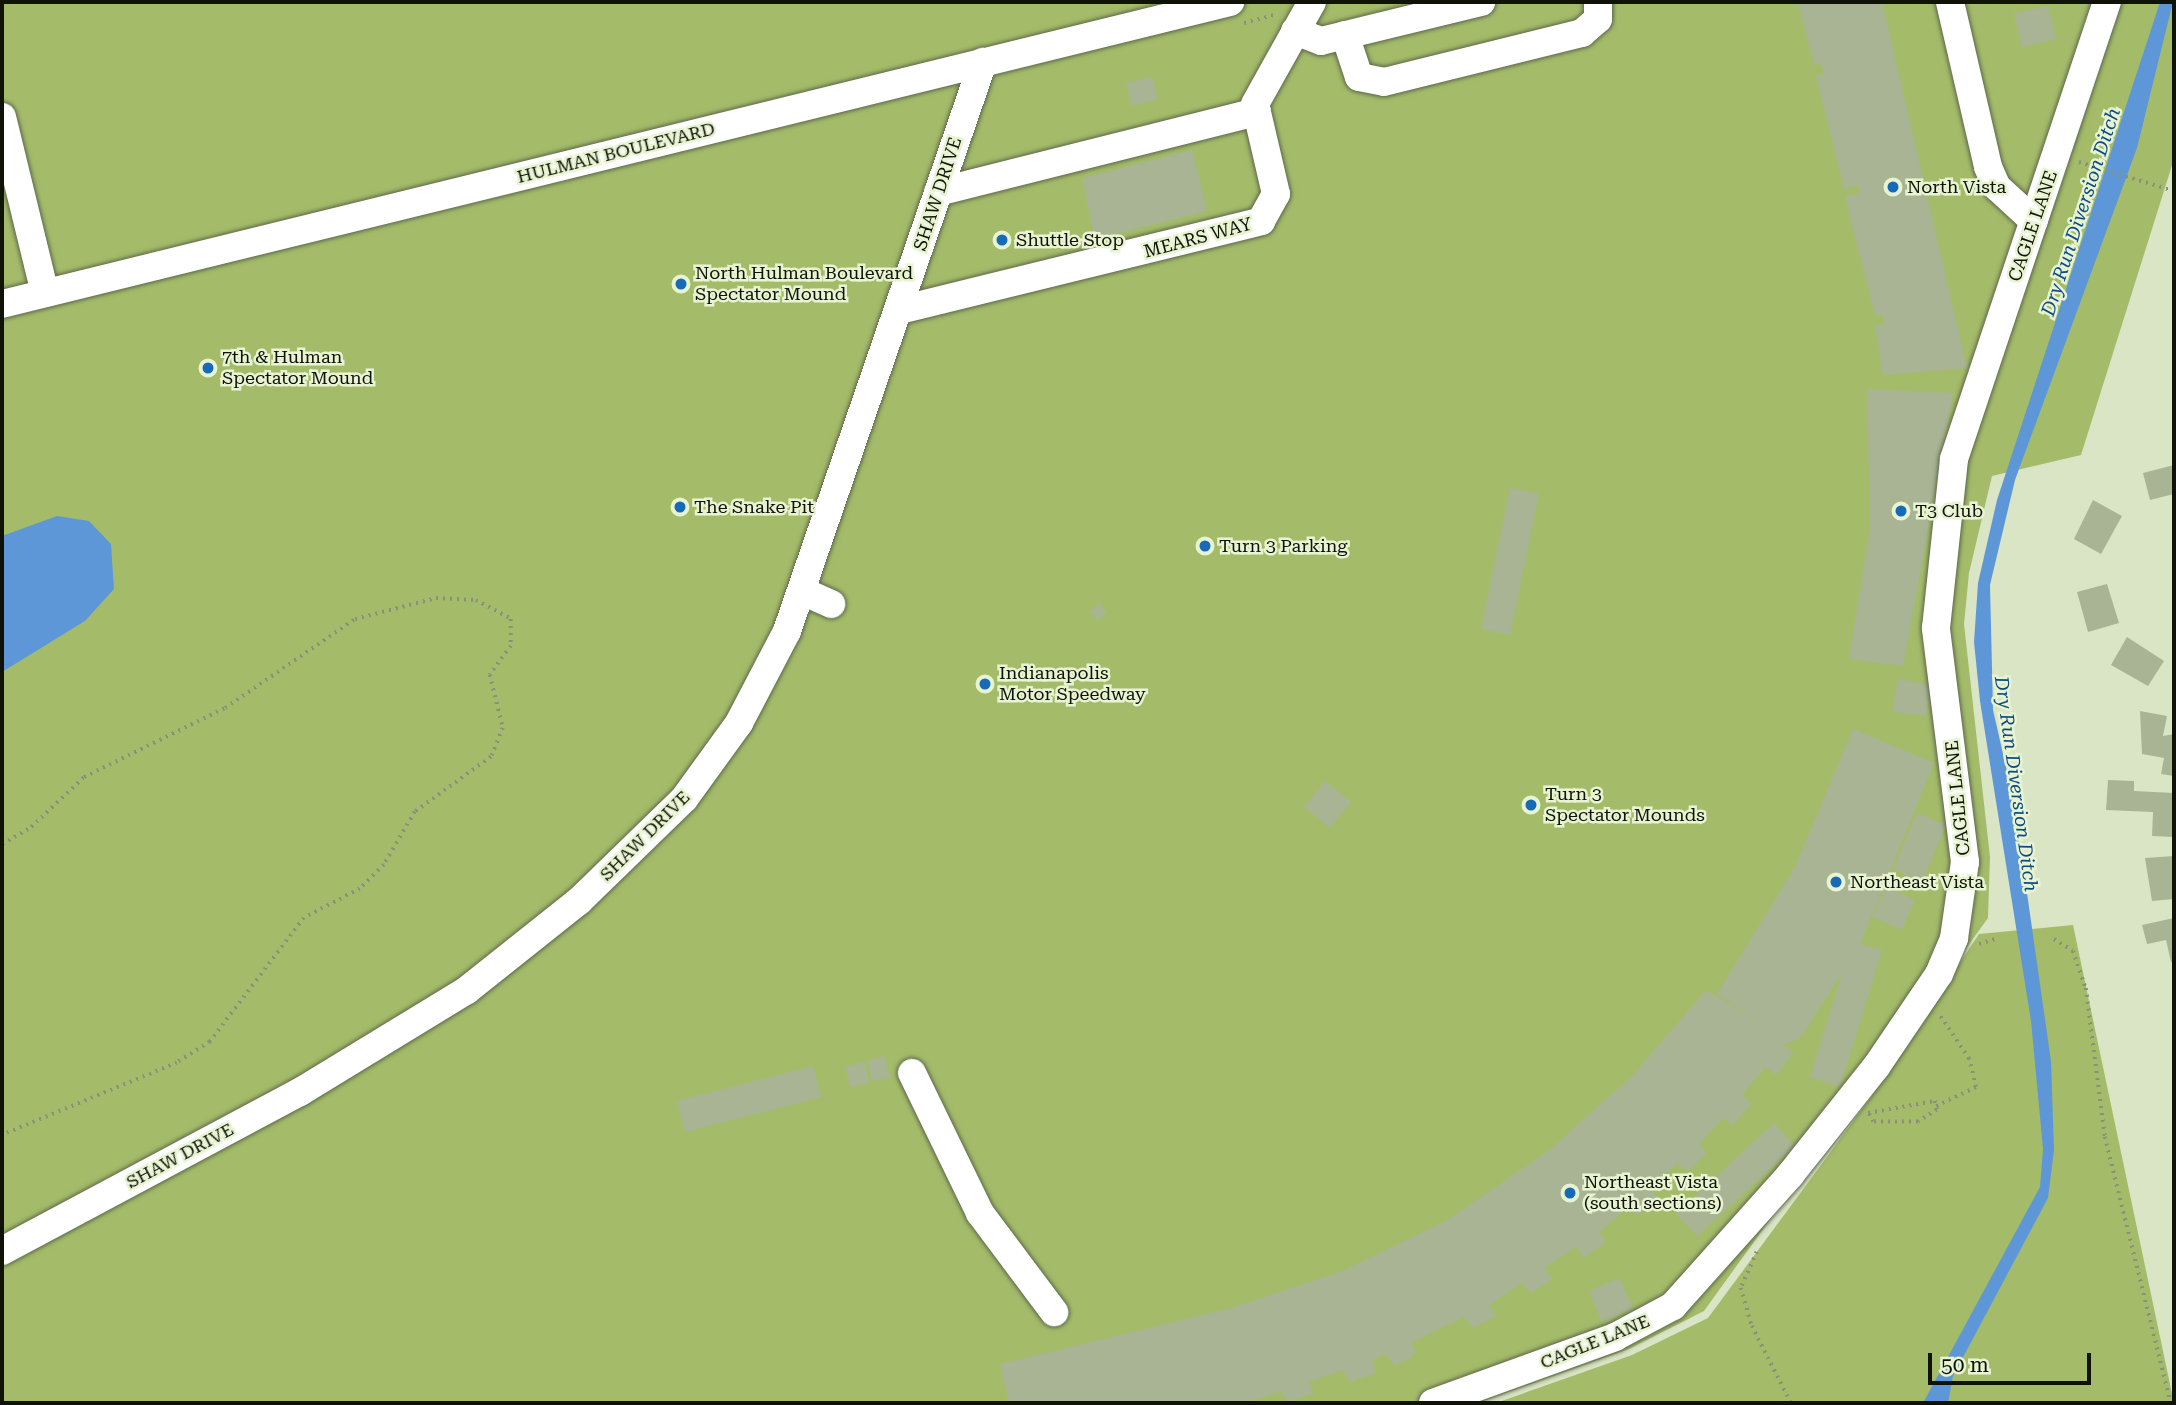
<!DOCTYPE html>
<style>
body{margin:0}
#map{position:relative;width:2176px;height:1405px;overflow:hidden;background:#dae5c5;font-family:"Roboto Serif",serif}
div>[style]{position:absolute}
.green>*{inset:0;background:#a4bc6a}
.water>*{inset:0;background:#5e97d7}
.building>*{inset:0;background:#a9b495}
.path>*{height:3.5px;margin-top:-1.75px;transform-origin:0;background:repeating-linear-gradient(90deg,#89917a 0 2px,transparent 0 7px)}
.roads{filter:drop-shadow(0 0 2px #5e674b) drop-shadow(0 0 2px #5e674b)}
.minor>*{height:28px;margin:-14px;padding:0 14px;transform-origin:14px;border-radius:14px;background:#fff}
.dots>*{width:19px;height:19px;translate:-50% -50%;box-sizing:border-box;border:4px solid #e8f3d2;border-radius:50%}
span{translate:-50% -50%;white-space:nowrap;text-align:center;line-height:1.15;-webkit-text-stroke:5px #e8f3d2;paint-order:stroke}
.street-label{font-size:18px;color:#0f1207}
.poi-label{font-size:18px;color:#0f1207}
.left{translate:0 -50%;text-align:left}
.water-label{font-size:19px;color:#0b4b85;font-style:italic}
.frame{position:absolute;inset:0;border:4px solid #0f1207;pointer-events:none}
.scale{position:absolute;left:1928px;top:1353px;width:163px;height:32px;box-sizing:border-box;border:4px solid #0f1207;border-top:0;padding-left:9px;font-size:21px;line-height:24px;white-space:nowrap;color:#0f1207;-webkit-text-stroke:5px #e8f3d2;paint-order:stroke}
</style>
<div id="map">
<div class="green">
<i style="clip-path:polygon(2px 2px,2174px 2px,2174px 159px,2081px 455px,1992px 476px,1969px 573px,1964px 624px,1990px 857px,1988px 918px,1704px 1311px,1629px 1349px,1478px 1403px,2px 1403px)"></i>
<i style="clip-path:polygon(2073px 925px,2174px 1403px,1496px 1403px,1632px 1355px,1708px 1318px,1869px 1100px,1979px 934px)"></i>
</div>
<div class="water">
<i style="clip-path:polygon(2160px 2px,2173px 2px,2137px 148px,2015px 480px,1990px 585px,1993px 710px,2014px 802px,2051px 1061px,2054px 1150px,2048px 1198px,1953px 1376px,1948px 1403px,1923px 1403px,2040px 1187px,2043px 1149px,2031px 1021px,1980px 701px,1974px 642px,1978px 583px,1997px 500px)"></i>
<i style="clip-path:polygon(57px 516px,89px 521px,111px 544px,114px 589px,85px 621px,2px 672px,2px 536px)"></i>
</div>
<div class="building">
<i style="clip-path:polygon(1798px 2px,1882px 2px,1967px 368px,1883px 375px,1875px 326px,1884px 324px,1882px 314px,1875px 315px,1845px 197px,1860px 193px,1858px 185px,1844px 189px,1816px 76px,1824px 73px,1821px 63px,1814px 65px)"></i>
<i style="clip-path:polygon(2048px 6px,2056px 39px,2022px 47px,2014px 14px)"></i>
<i style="clip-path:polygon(1152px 77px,1158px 99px,1132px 106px,1126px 83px)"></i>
<i style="clip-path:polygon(1192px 150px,1207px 211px,1095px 239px,1082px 178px)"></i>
<i style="clip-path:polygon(1867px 389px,1953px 393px,1903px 666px,1849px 659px,1870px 529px)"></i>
<i style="clip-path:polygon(2174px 465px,2174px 494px,2150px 500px,2143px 473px)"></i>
<i style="clip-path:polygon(1510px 488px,1539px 494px,1510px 635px,1481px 629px)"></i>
<i style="clip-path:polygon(2093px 500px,2122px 516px,2101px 554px,2074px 539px)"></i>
<i style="clip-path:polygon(2107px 584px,2119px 623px,2088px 632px,2077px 592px)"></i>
<i style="clip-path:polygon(1100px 603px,1107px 613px,1097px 620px,1090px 611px)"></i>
<i style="clip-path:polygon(2127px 637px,2164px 661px,2148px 686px,2111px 665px)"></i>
<i style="clip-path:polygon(1898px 679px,1931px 685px,1926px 716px,1892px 712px)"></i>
<i style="clip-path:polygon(2140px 711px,2167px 716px,2163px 736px,2174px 734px,2174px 776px,2161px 774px,2164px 758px,2142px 754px)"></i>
<i style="clip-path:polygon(1853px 729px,1934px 763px,1860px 944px,1882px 950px,1840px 1087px,1810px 1077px,1842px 973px,1800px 1038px,1783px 1045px,1794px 1052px,1776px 1075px,1765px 1067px,1742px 1095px,1752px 1103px,1733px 1125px,1723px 1118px,1699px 1144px,1707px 1153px,1688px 1171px,1677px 1164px,1649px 1188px,1658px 1197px,1637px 1216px,1628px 1207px,1599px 1232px,1606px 1242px,1584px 1258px,1576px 1247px,1544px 1268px,1552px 1279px,1531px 1293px,1522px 1283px,1489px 1305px,1496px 1316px,1473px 1328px,1464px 1317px,1411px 1343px,1416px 1354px,1395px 1366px,1386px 1354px,1372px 1360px,1376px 1373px,1349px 1382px,1343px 1370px,1309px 1382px,1313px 1393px,1288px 1402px,1281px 1391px,1246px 1403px,1009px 1403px,1000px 1364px,1228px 1309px,1343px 1271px,1449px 1219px,1547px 1152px,1633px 1075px,1706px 990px,1763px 1024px,1717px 994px,1795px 867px)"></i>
<i style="clip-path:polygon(2108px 780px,2134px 781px,2134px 791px,2174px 793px,2174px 837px,2152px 836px,2153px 812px,2106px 810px)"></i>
<i style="clip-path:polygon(1325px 781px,1351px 802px,1330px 828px,1304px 807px)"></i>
<i style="clip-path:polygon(1917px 813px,1946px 825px,1922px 882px,1893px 869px)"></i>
<i style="clip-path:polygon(2174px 856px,2174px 899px,2152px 901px,2145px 858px)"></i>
<i style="clip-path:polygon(1886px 887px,1915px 900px,1902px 930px,1872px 917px)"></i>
<i style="clip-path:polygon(2174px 918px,2174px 961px,2171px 962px,2166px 940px,2147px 944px,2142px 925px)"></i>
<i style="clip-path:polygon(884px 1056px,890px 1078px,873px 1081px,867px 1061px)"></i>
<i style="clip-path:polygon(865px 1062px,869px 1083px,850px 1087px,845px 1067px)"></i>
<i style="clip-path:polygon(813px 1066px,821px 1097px,685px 1132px,677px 1101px)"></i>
<i style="clip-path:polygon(1774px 1123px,1795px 1146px,1697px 1236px,1676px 1214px)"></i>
<i style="clip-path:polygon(1619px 1278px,1633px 1308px,1602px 1322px,1589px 1291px)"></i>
</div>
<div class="path">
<i style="left:1244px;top:23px;width:34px;rotate:-15deg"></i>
<i style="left:2079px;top:162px;width:99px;rotate:17deg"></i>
<i style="left:2px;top:844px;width:34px;rotate:-30deg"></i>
<i style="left:31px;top:827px;width:73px;rotate:-43.3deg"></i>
<i style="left:84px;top:777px;width:157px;rotate:-26.1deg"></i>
<i style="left:225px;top:708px;width:158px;rotate:-34.4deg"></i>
<i style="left:355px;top:619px;width:84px;rotate:-14.5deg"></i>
<i style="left:436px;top:598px;width:40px;rotate:2.9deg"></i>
<i style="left:476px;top:600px;width:40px;rotate:28deg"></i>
<i style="left:511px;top:619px;width:27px;rotate:90deg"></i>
<i style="left:511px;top:646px;width:36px;rotate:126deg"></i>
<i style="left:490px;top:675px;width:55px;rotate:76.2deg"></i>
<i style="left:503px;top:728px;width:31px;rotate:112deg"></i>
<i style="left:491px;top:757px;width:94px;rotate:144.1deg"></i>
<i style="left:415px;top:812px;width:61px;rotate:120.3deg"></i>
<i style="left:384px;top:865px;width:34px;rotate:135deg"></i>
<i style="left:360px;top:889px;width:63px;rotate:152.6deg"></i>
<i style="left:304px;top:918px;width:156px;rotate:127.2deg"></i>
<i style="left:210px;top:1042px;width:39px;rotate:148deg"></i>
<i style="left:177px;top:1063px;width:189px;rotate:157.6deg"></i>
<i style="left:2054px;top:939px;width:22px;rotate:32deg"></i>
<i style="left:2073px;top:951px;width:39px;rotate:71deg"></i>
<i style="left:2086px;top:988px;width:150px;rotate:82.7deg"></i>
<i style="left:2105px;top:1137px;width:274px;rotate:76.1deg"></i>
<i style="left:1979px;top:944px;width:16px;rotate:-18deg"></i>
<i style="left:1935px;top:1101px;width:9px;rotate:77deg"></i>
<i style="left:1937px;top:1110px;width:22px;rotate:148deg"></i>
<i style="left:1918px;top:1122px;width:45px;rotate:180deg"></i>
<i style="left:1873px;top:1122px;width:10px;rotate:-119deg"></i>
<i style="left:1868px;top:1113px;width:68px;rotate:-10.2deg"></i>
<i style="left:1936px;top:1106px;width:44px;rotate:-25.4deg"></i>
<i style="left:1976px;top:1087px;width:29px;rotate:-104deg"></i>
<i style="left:1969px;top:1059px;width:52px;rotate:-124deg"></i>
<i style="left:1757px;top:1252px;width:39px;rotate:114deg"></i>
<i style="left:1741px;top:1288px;width:40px;rotate:74deg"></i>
<i style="left:1752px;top:1326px;width:86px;rotate:63.1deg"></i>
</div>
<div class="roads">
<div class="minor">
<i style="left:1950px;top:2px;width:169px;rotate:77deg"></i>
<i style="left:1988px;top:167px;width:22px;rotate:66deg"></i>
<i style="left:1997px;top:187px;width:50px;rotate:42.6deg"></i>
<i style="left:1295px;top:31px;width:28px;rotate:21deg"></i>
<i style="left:1321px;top:41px;width:165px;rotate:-13.7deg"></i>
<i style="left:1345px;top:35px;width:44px;rotate:71.6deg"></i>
<i style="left:1359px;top:77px;width:25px;rotate:11deg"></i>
<i style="left:1384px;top:82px;width:204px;rotate:-13.9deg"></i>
<i style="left:1582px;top:33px;width:21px;rotate:-41deg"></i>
<i style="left:1598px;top:19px;width:17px;rotate:-90deg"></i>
<i style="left:2px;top:117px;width:181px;rotate:76.3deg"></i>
<i style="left:938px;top:192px;width:329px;rotate:-14.1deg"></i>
<i style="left:2px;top:304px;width:1265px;rotate:-13.82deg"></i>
<i style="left:900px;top:310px;width:372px;rotate:-13.8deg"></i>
<i style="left:1261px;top:221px;width:31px;rotate:-61deg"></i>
<i style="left:1276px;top:194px;width:92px;rotate:-103.1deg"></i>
<i style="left:1255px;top:104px;width:117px;rotate:-60.8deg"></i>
<i style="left:802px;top:591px;width:32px;rotate:24deg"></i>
<i style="left:912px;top:1073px;width:156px;rotate:64.1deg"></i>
<i style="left:980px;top:1213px;width:124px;rotate:53.2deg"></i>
<i style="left:2px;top:1251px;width:338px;rotate:-28.1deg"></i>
<i style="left:300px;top:1092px;width:196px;rotate:-31.4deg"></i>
<i style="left:467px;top:990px;width:143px;rotate:-38.5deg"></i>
<i style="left:579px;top:901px;width:146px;rotate:-44.2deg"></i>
<i style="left:684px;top:799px;width:94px;rotate:-54.1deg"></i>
<i style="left:739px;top:723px;width:104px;rotate:-62.4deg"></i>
<i style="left:787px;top:631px;width:602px;rotate:-70.99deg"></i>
<i style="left:1433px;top:1403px;width:194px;rotate:-19.9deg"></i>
<i style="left:1615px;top:1337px;width:66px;rotate:-28.1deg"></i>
<i style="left:1673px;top:1306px;width:176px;rotate:-48.2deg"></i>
<i style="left:1790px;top:1175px;width:138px;rotate:-51.5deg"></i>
<i style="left:1876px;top:1067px;width:112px;rotate:-55.9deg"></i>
<i style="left:1939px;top:974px;width:39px;rotate:-67deg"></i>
<i style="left:1954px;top:938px;width:77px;rotate:-81.8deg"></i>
<i style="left:1965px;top:862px;width:236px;rotate:-97.1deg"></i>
<i style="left:1936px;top:628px;width:170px;rotate:-83.9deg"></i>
<i style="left:1954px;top:459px;width:482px;rotate:-71.5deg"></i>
</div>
</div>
<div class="dots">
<i style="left:1893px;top:187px;background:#176ab8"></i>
<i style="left:1002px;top:240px;background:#176ab8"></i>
<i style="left:681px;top:284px;background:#176ab8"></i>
<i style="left:208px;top:368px;background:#176ab8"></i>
<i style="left:680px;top:507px;background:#176ab8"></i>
<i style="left:1901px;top:511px;background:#176ab8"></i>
<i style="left:1205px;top:546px;background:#176ab8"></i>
<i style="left:985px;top:684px;background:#176ab8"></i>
<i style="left:1531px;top:805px;background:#176ab8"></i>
<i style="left:1836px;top:882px;background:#176ab8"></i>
<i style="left:1570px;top:1193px;background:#176ab8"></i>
</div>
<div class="street-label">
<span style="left:616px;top:153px;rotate:-14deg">HULMAN BOULEVARD</span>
<span style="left:938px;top:194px;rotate:-72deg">SHAW DRIVE</span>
<span style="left:2033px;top:226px;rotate:-71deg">CAGLE LANE</span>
<span style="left:1198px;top:238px;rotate:-15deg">MEARS WAY</span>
<span style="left:1958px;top:798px;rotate:-96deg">CAGLE LANE</span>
<span style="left:645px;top:836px;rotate:-45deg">SHAW DRIVE</span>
<span style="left:180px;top:1156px;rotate:-28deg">SHAW DRIVE</span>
<span style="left:1595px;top:1342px;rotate:-22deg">CAGLE LANE</span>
</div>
<div class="poi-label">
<span class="left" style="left:1907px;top:187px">North Vista</span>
<span class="left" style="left:1016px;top:240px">Shuttle Stop</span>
<span class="left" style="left:695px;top:284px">North Hulman Boulevard<br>Spectator Mound</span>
<span class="left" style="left:222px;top:368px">7th &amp; Hulman<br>Spectator Mound</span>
<span class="left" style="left:694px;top:507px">The Snake Pit</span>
<span class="left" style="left:1915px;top:511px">T3 Club</span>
<span class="left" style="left:1219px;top:546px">Turn 3 Parking</span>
<span class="left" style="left:999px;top:684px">Indianapolis<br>Motor Speedway</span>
<span class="left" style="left:1545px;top:805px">Turn 3<br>Spectator Mounds</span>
<span class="left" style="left:1850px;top:882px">Northeast Vista</span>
<span class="left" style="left:1584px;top:1193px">Northeast Vista<br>(south sections)</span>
</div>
<div class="water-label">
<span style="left:2081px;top:212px;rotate:-72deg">Dry Run Diversion Ditch</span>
<span style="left:2016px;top:784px;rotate:82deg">Dry Run Diversion Ditch</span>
</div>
<div class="frame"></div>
<div class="scale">50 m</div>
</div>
